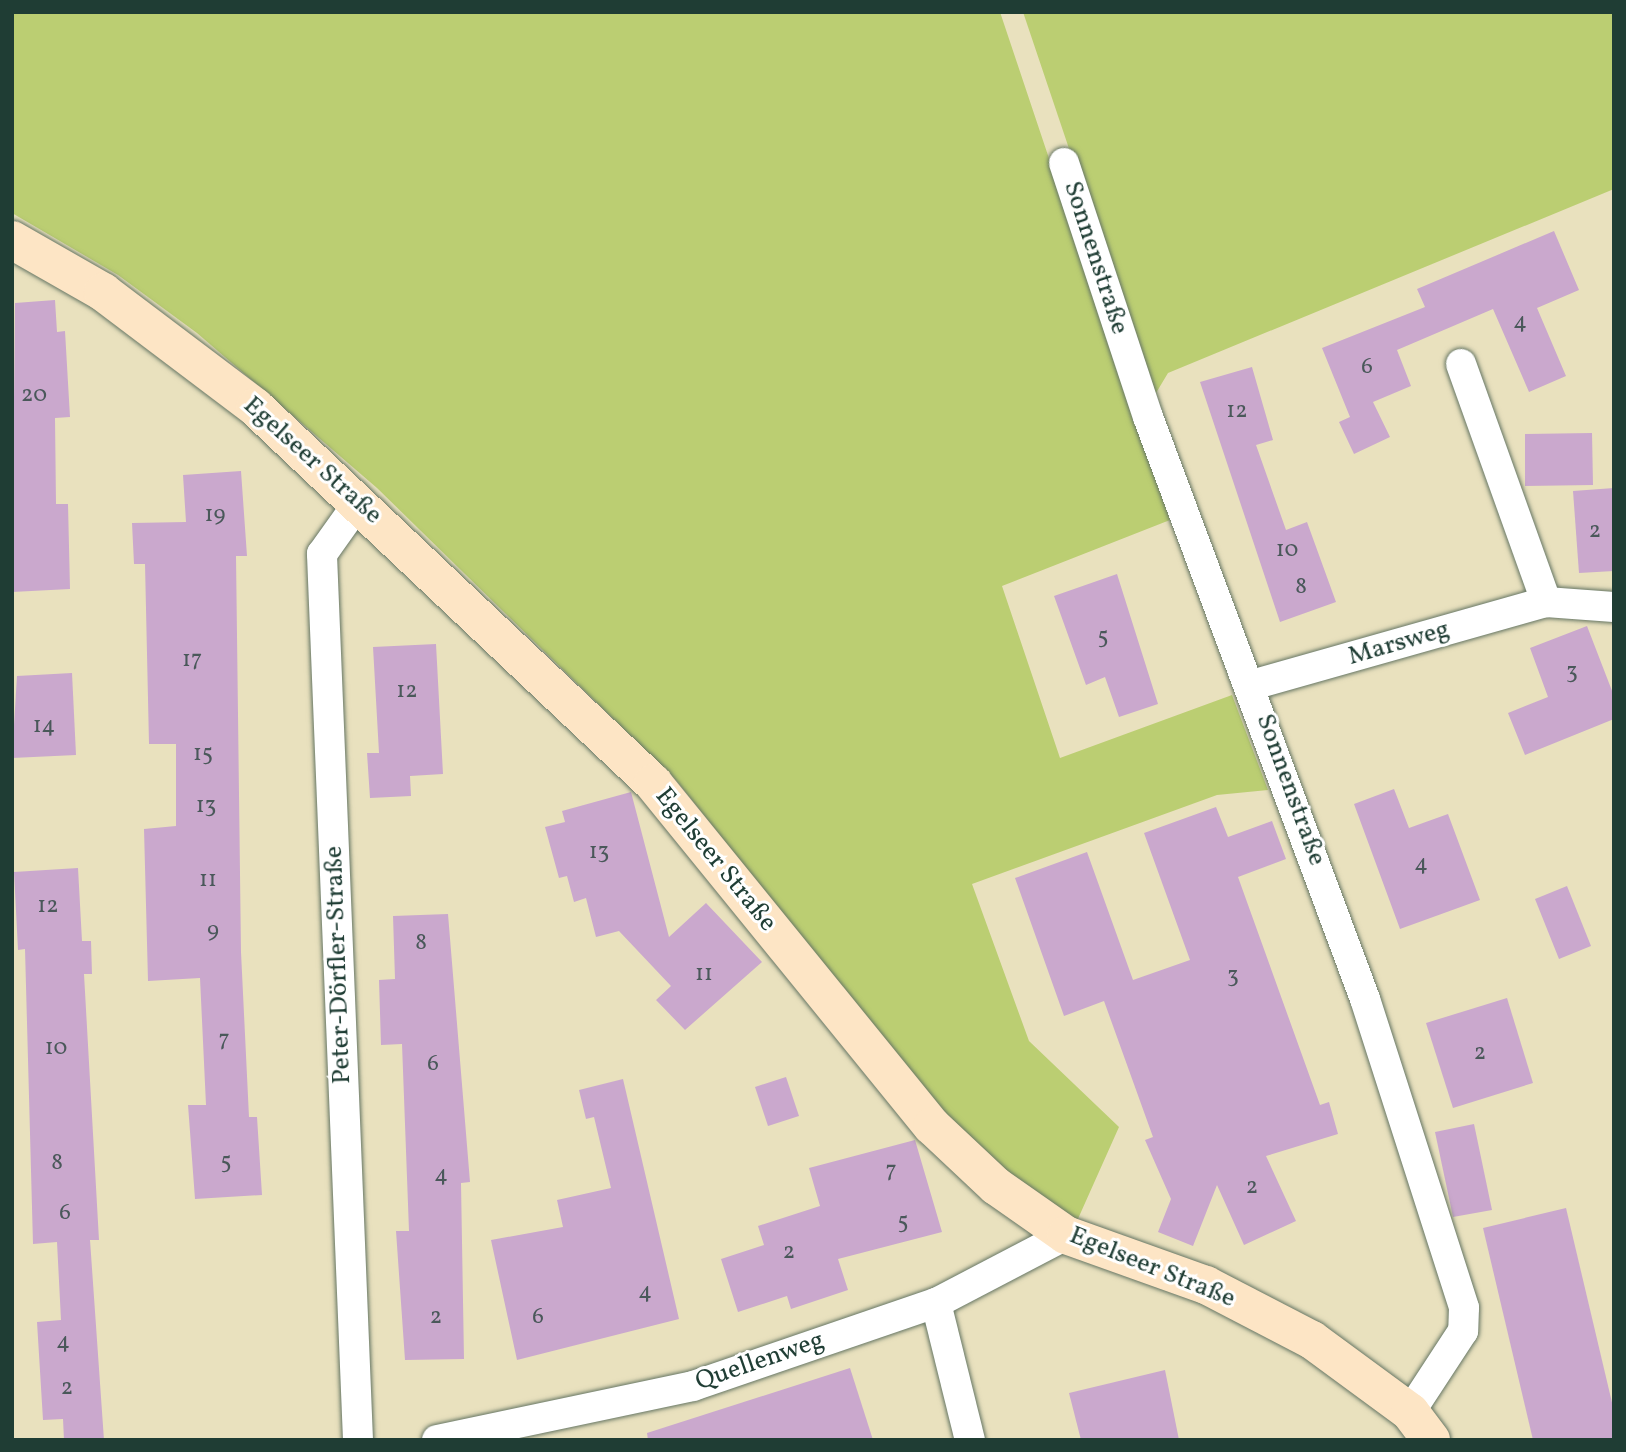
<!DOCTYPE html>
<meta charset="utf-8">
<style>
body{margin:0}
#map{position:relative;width:1626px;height:1452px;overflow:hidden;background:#e9e1be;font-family:Vollkorn,serif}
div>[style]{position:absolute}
.green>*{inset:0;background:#bbce72}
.building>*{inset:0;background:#caa8cd}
.roads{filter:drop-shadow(0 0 2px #667664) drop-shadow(0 0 2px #667664)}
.street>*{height:30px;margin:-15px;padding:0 15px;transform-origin:15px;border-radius:15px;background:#fff}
.secondary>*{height:38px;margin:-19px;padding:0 19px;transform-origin:19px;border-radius:19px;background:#fde5c5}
span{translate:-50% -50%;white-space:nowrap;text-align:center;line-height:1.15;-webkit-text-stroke:6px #fff;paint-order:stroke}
.number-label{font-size:23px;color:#4a585a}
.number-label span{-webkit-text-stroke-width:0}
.street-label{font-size:26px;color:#1f3d34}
.frame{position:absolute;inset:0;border:14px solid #1f3d34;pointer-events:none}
</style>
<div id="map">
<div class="green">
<i style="clip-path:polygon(12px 12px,1000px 12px,1170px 520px,1002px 586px,1060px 758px,1232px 695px,1268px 790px,1217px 795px,972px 884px,1029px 1041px,1119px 1127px,1077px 1221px,1017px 1184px,944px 1117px,676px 780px,377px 488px,197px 333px,118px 275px,12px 213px)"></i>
<i style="clip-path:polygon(1023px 12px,1614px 12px,1614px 189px,1168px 373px,1153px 398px)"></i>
</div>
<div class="building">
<i style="clip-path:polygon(1554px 231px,1579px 290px,1537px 308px,1566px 376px,1529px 392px,1493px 309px,1397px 350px,1411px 386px,1373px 402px,1390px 437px,1354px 454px,1339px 422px,1350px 417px,1322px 348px,1425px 307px,1417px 289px)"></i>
<i style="clip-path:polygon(55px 300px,57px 332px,65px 331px,70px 417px,55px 418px,56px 504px,68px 504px,70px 589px,12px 592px,15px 303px)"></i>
<i style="clip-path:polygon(1252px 367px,1273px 440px,1256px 445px,1286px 530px,1307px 522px,1336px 602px,1280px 622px,1200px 382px)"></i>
<i style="clip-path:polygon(1592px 433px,1593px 485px,1525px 486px,1525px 434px)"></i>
<i style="clip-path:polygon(241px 471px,247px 556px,236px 556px,241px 952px,249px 1117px,257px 1117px,262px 1195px,195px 1199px,188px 1105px,206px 1105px,200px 978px,148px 981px,144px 829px,176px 826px,176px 744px,149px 744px,145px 564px,134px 564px,132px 523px,186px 522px,183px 475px)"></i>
<i style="clip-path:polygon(1614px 488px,1614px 571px,1579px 573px,1573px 491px)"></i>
<i style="clip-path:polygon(1117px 574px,1158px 704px,1119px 717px,1105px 677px,1086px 685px,1054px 596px)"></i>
<i style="clip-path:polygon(1587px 626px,1614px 696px,1614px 719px,1525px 755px,1508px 713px,1548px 697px,1530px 648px)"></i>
<i style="clip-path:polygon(436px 644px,443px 774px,410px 776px,411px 796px,370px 798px,367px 753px,379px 753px,373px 647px)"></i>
<i style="clip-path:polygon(72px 673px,76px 755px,12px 758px,17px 676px)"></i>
<i style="clip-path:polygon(1394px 789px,1409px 828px,1448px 814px,1480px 900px,1400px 929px,1354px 804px)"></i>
<i style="clip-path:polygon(631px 792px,669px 937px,706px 903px,762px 962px,685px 1030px,656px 1000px,671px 986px,619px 931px,596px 937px,586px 898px,574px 902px,567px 876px,559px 878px,545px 827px,565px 822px,562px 811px)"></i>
<i style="clip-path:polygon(1216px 807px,1228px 837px,1272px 821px,1286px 859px,1238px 877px,1320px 1105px,1329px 1102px,1338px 1134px,1266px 1156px,1296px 1221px,1244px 1245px,1217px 1185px,1193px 1246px,1158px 1232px,1171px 1199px,1145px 1140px,1153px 1137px,1104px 1001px,1064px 1016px,1015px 878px,1087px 852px,1133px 980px,1190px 960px,1144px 833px)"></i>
<i style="clip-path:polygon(78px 868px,82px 941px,91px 941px,92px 974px,84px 974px,99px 1240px,90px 1240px,104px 1440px,64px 1440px,63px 1419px,43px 1420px,37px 1322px,61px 1320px,57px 1242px,33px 1244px,25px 949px,18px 950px,14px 872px)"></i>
<i style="clip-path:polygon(1567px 886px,1591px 946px,1559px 959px,1535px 899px)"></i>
<i style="clip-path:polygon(448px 914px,470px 1182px,461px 1183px,464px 1359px,405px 1360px,396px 1231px,409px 1231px,402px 1044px,381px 1045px,379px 980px,395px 979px,393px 916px)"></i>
<i style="clip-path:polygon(1507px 998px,1533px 1083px,1453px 1108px,1426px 1023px)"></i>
<i style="clip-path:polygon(786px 1077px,799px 1116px,768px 1126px,755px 1087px)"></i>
<i style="clip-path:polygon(623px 1079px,679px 1319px,517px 1360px,491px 1240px,563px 1227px,557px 1200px,611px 1188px,594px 1117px,586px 1119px,579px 1090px)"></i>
<i style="clip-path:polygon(1474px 1124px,1492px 1210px,1453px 1217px,1435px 1132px)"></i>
<i style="clip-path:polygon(915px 1140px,942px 1232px,838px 1259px,848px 1290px,791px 1309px,787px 1296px,738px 1312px,721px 1259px,764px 1245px,758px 1226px,820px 1206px,809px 1168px)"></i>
<i style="clip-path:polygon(1566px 1208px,1614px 1411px,1614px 1440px,1533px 1440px,1483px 1228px)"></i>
<i style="clip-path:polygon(850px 1368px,873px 1440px,648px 1440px,647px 1433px)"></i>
<i style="clip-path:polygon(1165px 1370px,1179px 1440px,1081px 1440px,1069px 1393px)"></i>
</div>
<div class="roads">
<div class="street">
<i style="left:1064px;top:163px;width:268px;rotate:71.7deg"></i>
<i style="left:1148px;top:417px;width:621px;rotate:69.55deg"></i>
<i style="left:1365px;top:999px;width:324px;rotate:72.2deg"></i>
<i style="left:1464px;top:1308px;width:23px;rotate:92deg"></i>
<i style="left:1463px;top:1331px;width:97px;rotate:123.2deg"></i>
<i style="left:1461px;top:364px;width:253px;rotate:70.3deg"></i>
<i style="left:1252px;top:685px;width:305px;rotate:-15.8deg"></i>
<i style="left:1546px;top:602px;width:68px;rotate:4.2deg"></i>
<i style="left:936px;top:1303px;width:141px;rotate:76.1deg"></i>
<i style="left:358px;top:1440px;width:887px;rotate:-92.33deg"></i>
<i style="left:322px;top:554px;width:64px;rotate:-54.6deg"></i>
<i style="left:437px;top:1440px;width:262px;rotate:-11.9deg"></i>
<i style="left:693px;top:1386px;width:257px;rotate:-18.9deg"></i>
<i style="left:936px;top:1303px;width:147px;rotate:-27.6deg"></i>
</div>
<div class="secondary">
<i style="left:12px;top:240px;width:105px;rotate:29.7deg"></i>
<i style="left:103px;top:292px;width:191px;rotate:37.1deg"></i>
<i style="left:255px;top:407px;width:548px;rotate:43.37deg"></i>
<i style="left:653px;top:783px;width:442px;rotate:50.9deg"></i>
<i style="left:932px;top:1126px;width:88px;rotate:43.2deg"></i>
<i style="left:996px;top:1186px;width:85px;rotate:35deg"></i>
<i style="left:1066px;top:1235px;width:149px;rotate:19.7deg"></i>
<i style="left:1206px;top:1285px;width:119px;rotate:27.4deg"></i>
<i style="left:1312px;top:1340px;width:122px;rotate:36.3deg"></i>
<i style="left:1410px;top:1412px;width:35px;rotate:53deg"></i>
</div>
</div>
<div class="number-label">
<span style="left:1520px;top:322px">4</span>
<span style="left:1367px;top:367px">6</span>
<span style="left:34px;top:395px">20</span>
<span style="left:1237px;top:411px">12</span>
<span style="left:215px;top:515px">19</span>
<span style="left:1595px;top:531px">2</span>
<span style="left:1287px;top:550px">10</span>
<span style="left:1301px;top:587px">8</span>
<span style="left:1103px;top:637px">5</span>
<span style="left:192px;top:660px">17</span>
<span style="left:1572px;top:672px">3</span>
<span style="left:407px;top:691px">12</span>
<span style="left:44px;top:726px">14</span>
<span style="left:203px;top:754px">15</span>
<span style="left:206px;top:806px">13</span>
<span style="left:599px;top:852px">13</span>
<span style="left:1421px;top:864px">4</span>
<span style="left:208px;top:880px">11</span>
<span style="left:48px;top:906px">12</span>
<span style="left:213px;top:931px">9</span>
<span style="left:421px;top:943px">8</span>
<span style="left:704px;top:974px">11</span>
<span style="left:1233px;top:976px">3</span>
<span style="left:224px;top:1040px">7</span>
<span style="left:56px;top:1048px">10</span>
<span style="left:1480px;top:1053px">2</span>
<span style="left:433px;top:1064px">6</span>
<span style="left:226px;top:1162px">5</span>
<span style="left:57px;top:1163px">8</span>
<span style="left:891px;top:1171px">7</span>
<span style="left:441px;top:1175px">4</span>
<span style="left:1252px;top:1187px">2</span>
<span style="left:65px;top:1213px">6</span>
<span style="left:903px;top:1222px">5</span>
<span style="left:789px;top:1252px">2</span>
<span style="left:645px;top:1292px">4</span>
<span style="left:436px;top:1317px">2</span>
<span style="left:538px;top:1317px">6</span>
<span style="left:63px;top:1342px">4</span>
<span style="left:67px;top:1388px">2</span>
</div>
<div class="street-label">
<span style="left:1095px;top:258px;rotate:72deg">Sonnenstraße</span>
<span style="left:312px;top:461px;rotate:42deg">Egelseer Straße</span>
<span style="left:1399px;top:644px;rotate:-16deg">Marsweg</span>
<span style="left:1290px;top:790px;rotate:70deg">Sonnenstraße</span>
<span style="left:715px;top:860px;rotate:51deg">Egelseer Straße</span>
<span style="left:339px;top:965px;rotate:-92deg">Peter-Dörfler-Straße</span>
<span style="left:1152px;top:1268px;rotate:22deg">Egelseer Straße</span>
<span style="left:760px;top:1362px;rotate:-19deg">Quellenweg</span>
</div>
<div class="frame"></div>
</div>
